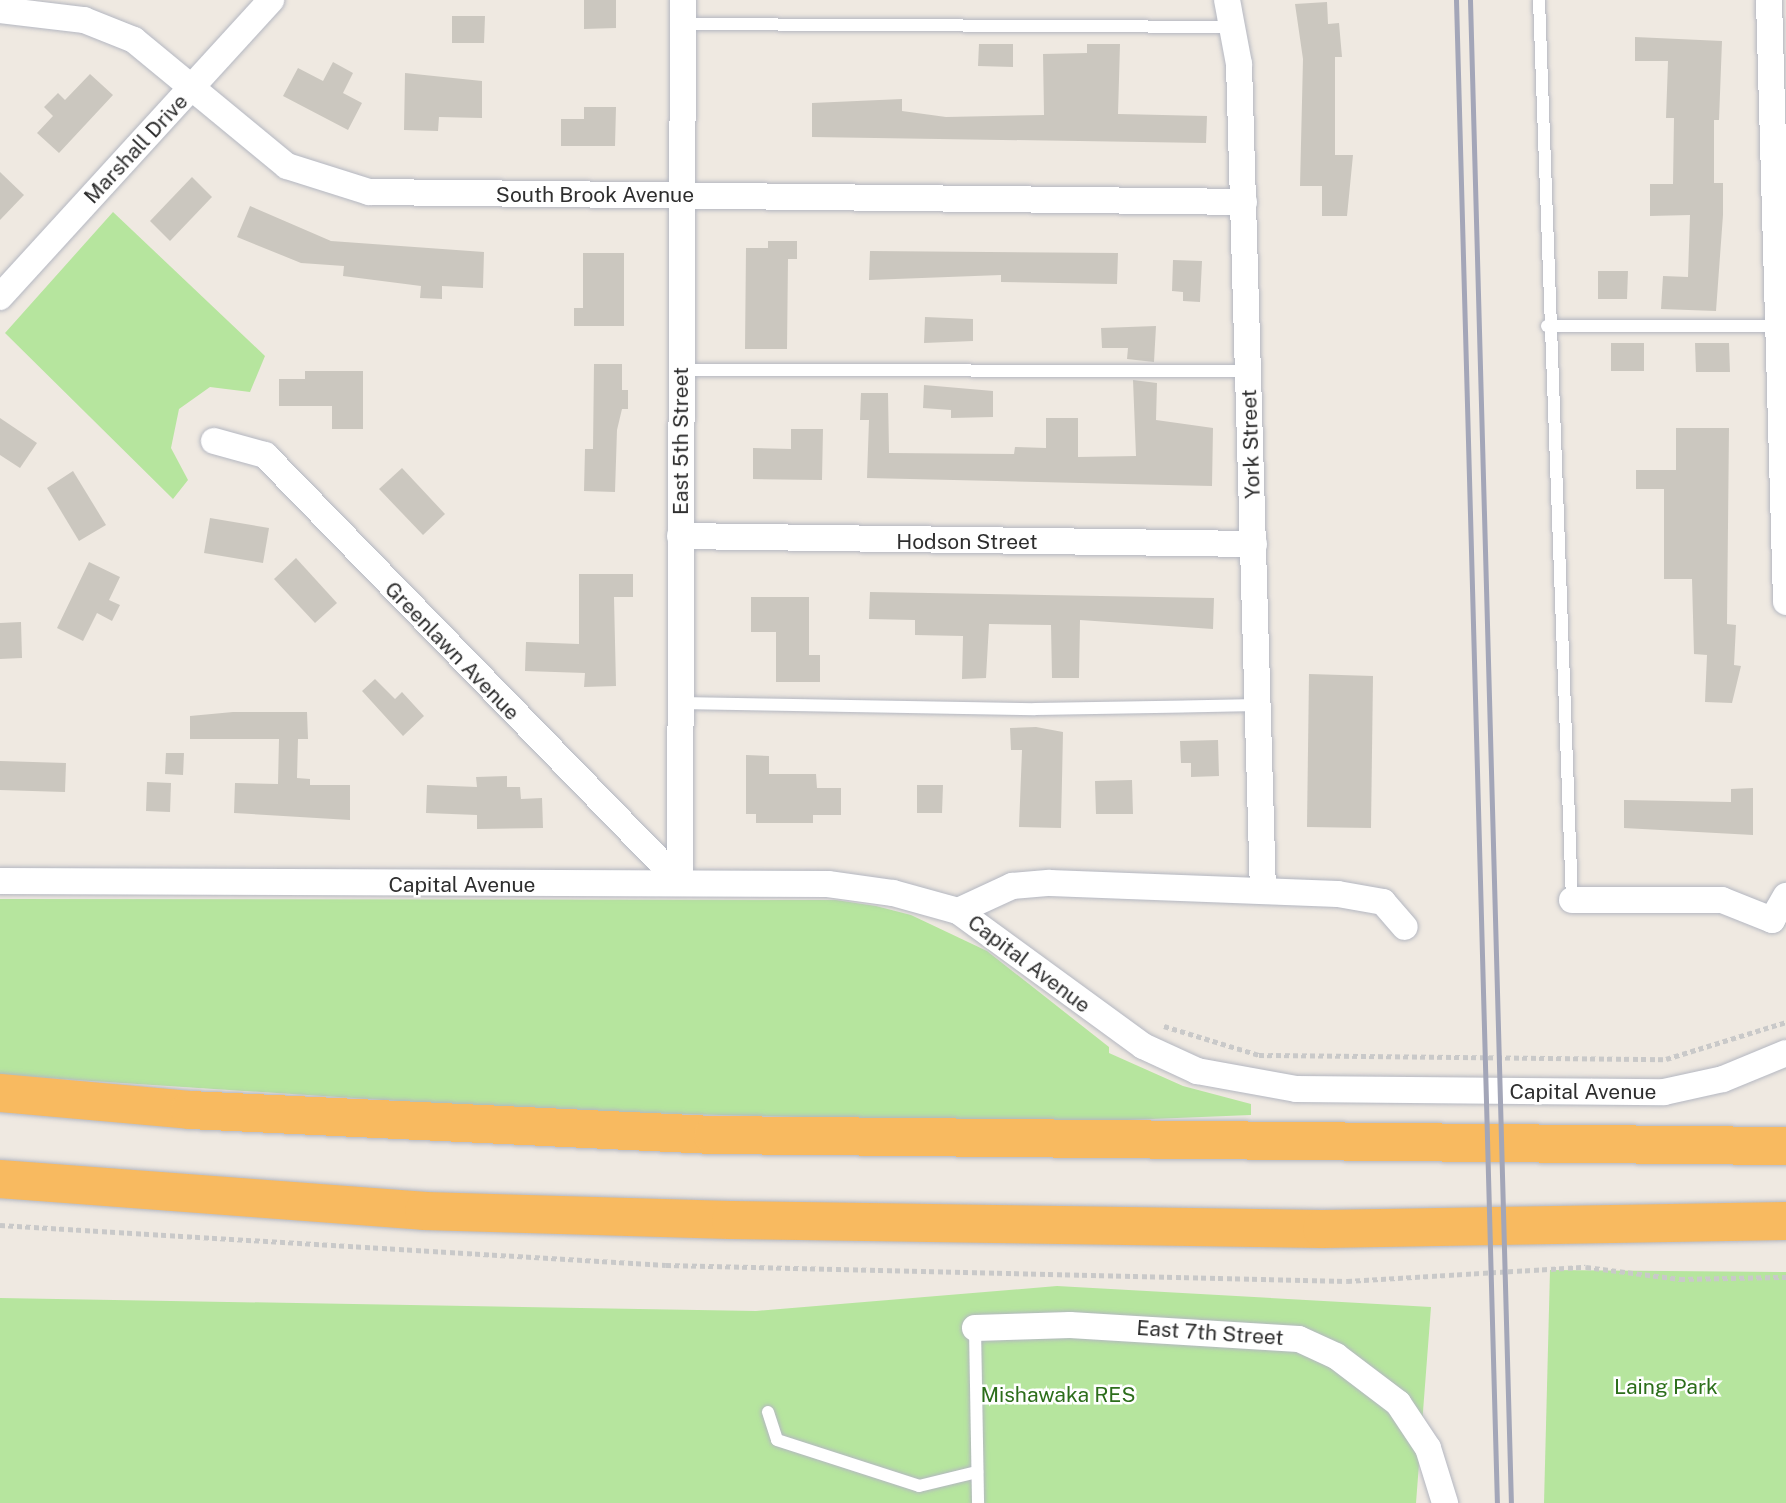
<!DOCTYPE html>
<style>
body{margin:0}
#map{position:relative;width:1786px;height:1503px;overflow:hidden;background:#efe9e1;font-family:"Public Sans",sans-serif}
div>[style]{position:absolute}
.green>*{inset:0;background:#b6e59e}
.building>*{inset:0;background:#cbc7bf}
.path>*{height:4.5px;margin-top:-2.25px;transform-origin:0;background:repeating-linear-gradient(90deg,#c9c9c9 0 5px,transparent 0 8.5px)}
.roads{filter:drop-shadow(0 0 2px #b4b7c1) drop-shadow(0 0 2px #b4b7c1)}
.service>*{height:12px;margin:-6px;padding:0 6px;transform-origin:6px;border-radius:6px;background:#fff}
.minor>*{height:26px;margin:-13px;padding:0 13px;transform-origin:13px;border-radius:13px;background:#fff}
.trunk>*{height:38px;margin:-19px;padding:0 19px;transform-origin:19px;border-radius:19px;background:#f8ba60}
.rail>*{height:5px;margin:-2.5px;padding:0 2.5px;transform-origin:2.5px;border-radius:2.5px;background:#a3a6b8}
span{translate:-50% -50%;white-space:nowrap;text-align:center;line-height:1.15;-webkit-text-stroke:5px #fff;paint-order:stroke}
.street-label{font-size:21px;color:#2e2e2e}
.park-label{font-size:21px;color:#2c6e1b}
</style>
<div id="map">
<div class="green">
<i style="clip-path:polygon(113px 212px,265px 356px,250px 392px,210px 387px,179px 409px,171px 448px,188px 480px,173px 499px,5px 333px)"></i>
<i style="clip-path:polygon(0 899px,836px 900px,876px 906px,911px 915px,987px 951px,1109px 1047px,1109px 1053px,1183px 1086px,1251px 1104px,1251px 1115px,1053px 1123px,552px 1111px,0 1075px)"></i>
<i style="clip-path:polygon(1550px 1270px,1786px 1272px,1786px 1503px,1544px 1503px)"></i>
<i style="clip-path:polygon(1057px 1286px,1431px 1307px,1416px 1503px,0 1503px,0 1298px,756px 1311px)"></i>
</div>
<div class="building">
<i style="clip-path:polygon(584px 0,616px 0,616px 28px,584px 29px)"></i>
<i style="clip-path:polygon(1327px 2px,1328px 24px,1339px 23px,1342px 57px,1335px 57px,1335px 155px,1353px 155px,1347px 216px,1322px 216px,1322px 186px,1300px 186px,1303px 59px,1295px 4px)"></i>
<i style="clip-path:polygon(452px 16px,485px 16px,484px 43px,452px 43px)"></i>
<i style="clip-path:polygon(1635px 37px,1722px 41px,1719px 120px,1714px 120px,1714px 183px,1723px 183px,1723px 215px,1716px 311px,1661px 309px,1663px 276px,1688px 277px,1690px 215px,1650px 216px,1650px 184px,1673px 184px,1674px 118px,1666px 118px,1668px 61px,1635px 61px)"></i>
<i style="clip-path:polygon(979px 44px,1013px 44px,1013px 67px,978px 66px)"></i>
<i style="clip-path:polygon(1087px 44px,1120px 44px,1118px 114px,1207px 116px,1206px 143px,812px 137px,812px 103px,902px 99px,902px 111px,946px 117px,1044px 115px,1043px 54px,1087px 53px)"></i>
<i style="clip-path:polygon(333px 62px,353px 73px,343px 93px,362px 103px,348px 130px,283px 96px,298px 68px,323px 81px)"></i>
<i style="clip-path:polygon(405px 73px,482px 81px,482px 118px,439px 117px,438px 131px,404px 130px)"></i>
<i style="clip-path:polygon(90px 74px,113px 95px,59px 153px,37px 133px,53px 116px,44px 107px,58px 93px,65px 100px)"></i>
<i style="clip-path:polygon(584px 107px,616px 107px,615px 146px,561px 146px,561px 119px,584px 119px)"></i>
<i style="clip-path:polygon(0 172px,24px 195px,0 220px)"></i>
<i style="clip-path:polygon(192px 177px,212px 197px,170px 241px,150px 221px)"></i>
<i style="clip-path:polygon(250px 206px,331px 241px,484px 252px,483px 288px,442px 286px,442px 299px,420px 298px,421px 286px,343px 276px,344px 266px,301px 263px,237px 237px)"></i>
<i style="clip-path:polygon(768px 241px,797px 241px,797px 259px,788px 259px,787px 349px,745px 349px,746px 248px,768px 248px)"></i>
<i style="clip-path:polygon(870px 251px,1118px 253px,1117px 284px,1001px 282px,1001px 275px,869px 280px)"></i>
<i style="clip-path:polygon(583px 253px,624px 253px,624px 326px,574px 326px,574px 308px,583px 308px)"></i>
<i style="clip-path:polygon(1173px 260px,1202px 261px,1200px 302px,1183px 301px,1183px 292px,1172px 291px)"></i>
<i style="clip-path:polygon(1598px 271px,1628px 271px,1627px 299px,1598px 299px)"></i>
<i style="clip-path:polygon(925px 317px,973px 319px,973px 341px,924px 343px)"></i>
<i style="clip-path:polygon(1156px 326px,1154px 362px,1127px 359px,1128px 348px,1102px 348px,1101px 328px)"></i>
<i style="clip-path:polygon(1611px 343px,1644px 343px,1644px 371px,1611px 371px)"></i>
<i style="clip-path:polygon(1695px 343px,1729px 343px,1730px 372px,1696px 372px)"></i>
<i style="clip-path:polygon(594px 364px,622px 364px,622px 390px,628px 390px,628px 409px,622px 409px,617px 430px,615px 492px,584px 491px,585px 449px,593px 449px)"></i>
<i style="clip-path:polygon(305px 371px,363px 371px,363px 429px,332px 429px,332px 406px,279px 406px,279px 379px,305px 379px)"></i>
<i style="clip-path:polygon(1133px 380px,1157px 383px,1156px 420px,1213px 428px,1212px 486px,867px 478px,869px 420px,860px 420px,861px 393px,888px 393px,889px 453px,1014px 454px,1015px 447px,1046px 448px,1046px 418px,1078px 418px,1078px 457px,1136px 456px)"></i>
<i style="clip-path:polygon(924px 385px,993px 391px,993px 417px,951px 418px,951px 410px,923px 408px)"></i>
<i style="clip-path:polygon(0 418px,37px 443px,20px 468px,0 455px)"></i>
<i style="clip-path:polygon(1676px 428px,1729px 428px,1727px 624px,1736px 625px,1734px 665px,1741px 666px,1732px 703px,1705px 702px,1707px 655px,1694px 654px,1692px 579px,1664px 579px,1664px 489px,1636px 489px,1636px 470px,1676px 470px)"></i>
<i style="clip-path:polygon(791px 429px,823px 429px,822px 480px,753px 479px,753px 448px,791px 449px)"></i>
<i style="clip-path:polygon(402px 468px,445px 514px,423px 535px,379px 489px)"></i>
<i style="clip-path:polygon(73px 471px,106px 525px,79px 541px,47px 488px)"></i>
<i style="clip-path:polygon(210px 518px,269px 528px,263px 563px,204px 553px)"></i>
<i style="clip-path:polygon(296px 558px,337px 603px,315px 623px,274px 579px)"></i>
<i style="clip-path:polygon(89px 562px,120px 577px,109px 600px,120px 605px,112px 621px,97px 613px,83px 641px,57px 628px)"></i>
<i style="clip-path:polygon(579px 574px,633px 574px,633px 597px,614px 597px,616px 686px,584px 687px,585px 673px,525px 671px,526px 642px,579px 644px)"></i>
<i style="clip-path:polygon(870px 592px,1214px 598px,1213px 629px,1080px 620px,1079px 678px,1052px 678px,1051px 625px,989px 624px,986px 678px,962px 679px,963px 636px,915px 635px,915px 620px,869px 619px)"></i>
<i style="clip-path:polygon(751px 597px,809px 597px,809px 655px,820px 655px,820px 682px,776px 682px,776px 632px,751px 632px)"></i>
<i style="clip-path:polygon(21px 622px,22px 658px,0 659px,0 623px)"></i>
<i style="clip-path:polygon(1309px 674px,1373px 676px,1371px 828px,1307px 827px)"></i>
<i style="clip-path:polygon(375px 679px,395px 699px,402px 692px,424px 716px,403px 736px,362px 691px)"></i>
<i style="clip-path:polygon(233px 712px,307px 712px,308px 739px,298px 739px,297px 778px,310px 779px,310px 785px,350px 785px,350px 820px,234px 813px,235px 783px,278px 784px,279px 739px,190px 739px,190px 716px)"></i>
<i style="clip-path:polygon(1036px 727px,1063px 732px,1061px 828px,1019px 827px,1022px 750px,1011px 750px,1010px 728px)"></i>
<i style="clip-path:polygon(1218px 740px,1219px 776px,1191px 777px,1191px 763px,1181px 763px,1180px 741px)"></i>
<i style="clip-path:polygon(166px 753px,184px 753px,183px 775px,165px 774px)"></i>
<i style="clip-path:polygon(746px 755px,769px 756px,769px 774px,816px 774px,817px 788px,841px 788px,841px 815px,813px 815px,813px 823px,756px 823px,756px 814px,746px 814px)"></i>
<i style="clip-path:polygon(0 761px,66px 763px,65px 792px,0 790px)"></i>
<i style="clip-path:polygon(507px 776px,507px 787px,520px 787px,521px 799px,542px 798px,543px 828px,477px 829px,477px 815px,426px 813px,427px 785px,477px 787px,476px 777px)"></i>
<i style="clip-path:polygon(1132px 780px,1133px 814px,1096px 814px,1095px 781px)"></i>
<i style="clip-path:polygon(147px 782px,171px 783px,170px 812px,146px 811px)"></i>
<i style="clip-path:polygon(917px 785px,943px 785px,942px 813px,917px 813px)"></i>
<i style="clip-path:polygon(1753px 788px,1753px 835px,1624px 828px,1624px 800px,1731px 802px,1731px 789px)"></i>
</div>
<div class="path">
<i style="left:1164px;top:1026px;width:99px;rotate:17deg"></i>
<i style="left:1259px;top:1055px;width:407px;rotate:0.6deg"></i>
<i style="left:1666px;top:1059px;width:126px;rotate:-17.1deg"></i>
<i style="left:0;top:1225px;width:667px;rotate:3.44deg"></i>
<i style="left:666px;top:1265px;width:681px;rotate:1.35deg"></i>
<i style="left:1347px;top:1281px;width:239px;rotate:-3.4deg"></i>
<i style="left:1586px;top:1267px;width:95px;rotate:7.3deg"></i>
<i style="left:1680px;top:1279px;width:106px;rotate:-1.1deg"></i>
</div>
<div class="roads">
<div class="service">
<i style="left:1539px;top:0;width:901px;rotate:87.9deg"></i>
<i style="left:683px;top:24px;width:552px;rotate:0.31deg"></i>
<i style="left:1547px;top:326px;width:230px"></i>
<i style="left:681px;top:370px;width:568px;rotate:0.1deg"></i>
<i style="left:680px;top:703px;width:355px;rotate:1deg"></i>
<i style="left:1035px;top:709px;width:223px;rotate:-1deg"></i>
<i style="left:975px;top:1328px;width:175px;rotate:89deg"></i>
<i style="left:768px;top:1412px;width:29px;rotate:72deg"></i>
<i style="left:777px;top:1440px;width:149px;rotate:17.9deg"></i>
<i style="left:919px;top:1486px;width:60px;rotate:-13.6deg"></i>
</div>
<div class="minor">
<i style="left:1227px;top:0;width:65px;rotate:79.4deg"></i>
<i style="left:1239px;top:64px;width:826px;rotate:88.34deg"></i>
<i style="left:1769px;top:0;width:602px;rotate:88.38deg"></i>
<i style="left:0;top:10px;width:85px;rotate:6.8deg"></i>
<i style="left:84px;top:20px;width:54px;rotate:21.8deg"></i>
<i style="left:134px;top:40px;width:198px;rotate:39.5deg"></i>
<i style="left:287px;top:166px;width:86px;rotate:17.6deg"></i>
<i style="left:369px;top:192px;width:875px;rotate:0.65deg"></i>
<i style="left:0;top:297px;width:402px;rotate:-47.6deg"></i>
<i style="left:214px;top:441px;width:53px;rotate:15.4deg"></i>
<i style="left:265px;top:455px;width:595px;rotate:45.82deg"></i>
<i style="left:680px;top:536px;width:574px;rotate:0.8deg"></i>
<i style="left:0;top:881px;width:828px;rotate:0.21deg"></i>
<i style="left:828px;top:884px;width:66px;rotate:7.9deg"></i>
<i style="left:893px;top:893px;width:67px;rotate:15.5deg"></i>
<i style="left:958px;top:911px;width:229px;rotate:36.1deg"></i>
<i style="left:1143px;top:1046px;width:60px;rotate:24.8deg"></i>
<i style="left:1197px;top:1071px;width:101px;rotate:10.3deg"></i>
<i style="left:1296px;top:1089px;width:368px;rotate:0.5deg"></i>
<i style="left:1664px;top:1092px;width:60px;rotate:-12.4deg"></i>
<i style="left:1723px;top:1079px;width:68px;rotate:-22.4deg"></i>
<i style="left:680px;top:882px;width:882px;rotate:-89.81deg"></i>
<i style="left:1572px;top:900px;width:150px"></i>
<i style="left:1722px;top:900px;width:54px;rotate:21.8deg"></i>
<i style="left:1772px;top:920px;width:28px;rotate:-60deg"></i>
<i style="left:958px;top:911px;width:60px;rotate:-24.8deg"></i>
<i style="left:1012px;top:886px;width:38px;rotate:-5deg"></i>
<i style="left:1050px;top:883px;width:288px;rotate:2.2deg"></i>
<i style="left:1338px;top:894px;width:46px;rotate:10.1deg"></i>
<i style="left:1383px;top:902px;width:33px;rotate:49deg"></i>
<i style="left:975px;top:1328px;width:95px;rotate:-1.8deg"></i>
<i style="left:1070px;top:1325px;width:229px;rotate:3.5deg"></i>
<i style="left:1299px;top:1339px;width:41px;rotate:24.7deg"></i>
<i style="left:1336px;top:1356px;width:78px;rotate:37.2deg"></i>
<i style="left:1398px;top:1403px;width:54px;rotate:56.3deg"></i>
<i style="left:1428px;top:1448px;width:58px;rotate:72.8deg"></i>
</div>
<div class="trunk">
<i style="left:0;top:1093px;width:191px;rotate:5.1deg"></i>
<i style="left:190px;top:1110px;width:524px;rotate:2.74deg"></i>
<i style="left:713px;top:1135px;width:1073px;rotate:0.59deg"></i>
<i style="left:0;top:1179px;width:425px;rotate:4.3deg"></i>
<i style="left:424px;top:1211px;width:307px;rotate:1.7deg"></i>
<i style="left:731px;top:1220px;width:591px;rotate:0.87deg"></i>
<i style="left:1322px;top:1229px;width:464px;rotate:-1deg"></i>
</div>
</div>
<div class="rail">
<i style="left:1456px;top:0;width:1504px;rotate:88.44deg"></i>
<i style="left:1470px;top:0;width:1504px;rotate:88.44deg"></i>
</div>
<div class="street-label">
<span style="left:136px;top:149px;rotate:-47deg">Marshall Drive</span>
<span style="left:595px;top:195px">South Brook Avenue</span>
<span style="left:681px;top:441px;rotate:-90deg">East 5th Street</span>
<span style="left:1251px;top:444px;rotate:-92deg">York Street</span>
<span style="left:967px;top:542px">Hodson Street</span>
<span style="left:452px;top:651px;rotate:46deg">Greenlawn Avenue</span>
<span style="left:462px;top:885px">Capital Avenue</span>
<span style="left:1029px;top:964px;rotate:37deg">Capital Avenue</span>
<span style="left:1583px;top:1092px">Capital Avenue</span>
<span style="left:1210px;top:1333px;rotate:4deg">East 7th Street</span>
</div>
<div class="park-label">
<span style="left:1666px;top:1387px">Laing Park</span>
<span style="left:1058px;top:1395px">Mishawaka RES</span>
</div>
</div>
